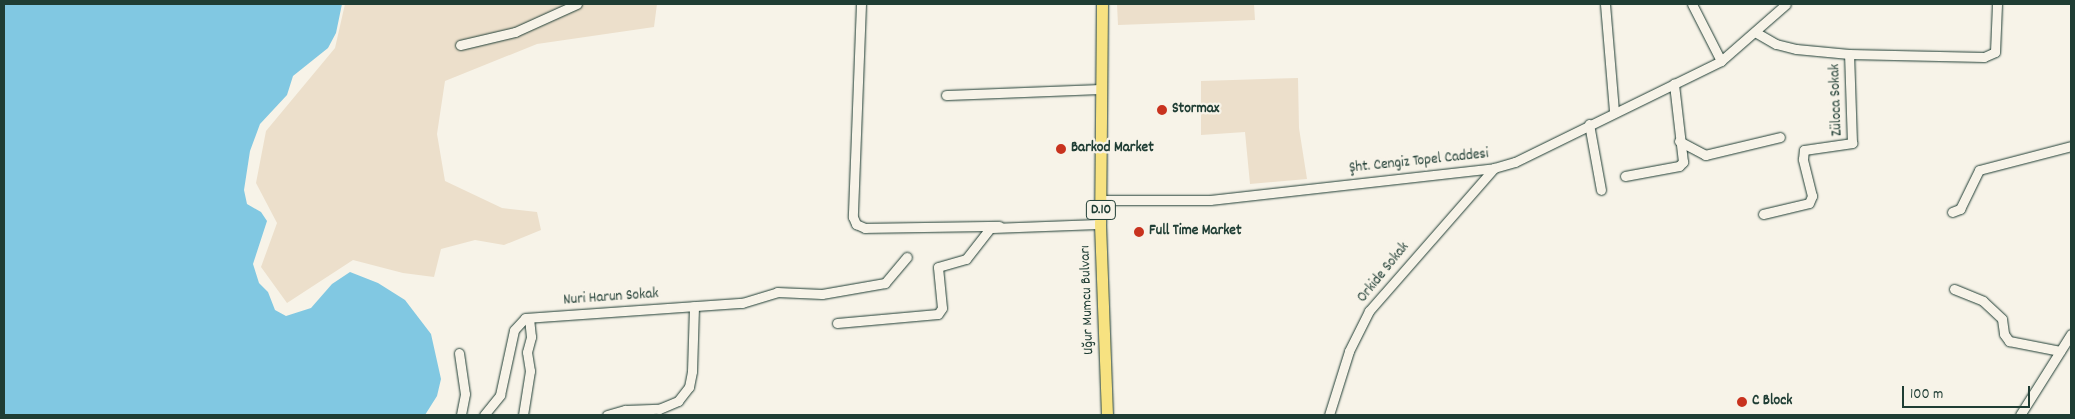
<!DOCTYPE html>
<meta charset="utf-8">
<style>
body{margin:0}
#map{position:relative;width:2075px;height:419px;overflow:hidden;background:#f7f3e8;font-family:Dekko,sans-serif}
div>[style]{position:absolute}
.built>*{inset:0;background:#ecdfcb}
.water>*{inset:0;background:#81c8e2}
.roads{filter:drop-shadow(0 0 1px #1f3d34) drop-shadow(0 0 1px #1f3d34)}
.minor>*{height:9px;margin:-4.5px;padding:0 4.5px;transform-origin:4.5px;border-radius:4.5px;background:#f7f3e8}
.major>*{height:11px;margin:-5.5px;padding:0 5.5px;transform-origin:5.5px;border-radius:5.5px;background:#f7e281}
.dots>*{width:14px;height:14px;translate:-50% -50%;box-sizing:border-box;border:2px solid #f7f3e8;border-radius:50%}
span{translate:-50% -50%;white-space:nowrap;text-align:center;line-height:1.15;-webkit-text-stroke:4.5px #f7f3e8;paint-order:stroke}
.shield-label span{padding:1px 4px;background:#f7f3e8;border:1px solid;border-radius:4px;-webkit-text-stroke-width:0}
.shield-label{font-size:14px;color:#1f3d34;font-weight:700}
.street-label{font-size:15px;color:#1f3d34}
.poi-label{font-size:15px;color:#1f3d34;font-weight:700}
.left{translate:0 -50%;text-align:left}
.frame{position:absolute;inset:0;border:5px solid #1f3d34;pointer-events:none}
.scale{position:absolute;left:1902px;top:386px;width:128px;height:22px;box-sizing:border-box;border:2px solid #1f3d34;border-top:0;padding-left:6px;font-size:15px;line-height:18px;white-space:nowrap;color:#1f3d34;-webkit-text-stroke:4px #f7f3e8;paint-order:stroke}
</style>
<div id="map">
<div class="built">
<i style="clip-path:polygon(345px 4px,657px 4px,654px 27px,537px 44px,445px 81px,437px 134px,445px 181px,502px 208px,537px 212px,541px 230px,504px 245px,475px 240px,441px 249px,434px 277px,403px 273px,353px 260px,287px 303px,261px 267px,277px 223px,256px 183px,266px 131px,335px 48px)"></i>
<i style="clip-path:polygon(1117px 4px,1254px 4px,1255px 20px,1118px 25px)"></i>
<i style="clip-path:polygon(1298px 78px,1299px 128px,1307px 179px,1250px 184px,1245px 132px,1201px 135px,1201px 81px)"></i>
</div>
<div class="water">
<i style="clip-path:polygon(4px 4px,342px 4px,336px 33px,328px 48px,293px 76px,287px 95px,260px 124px,250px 151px,244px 190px,247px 204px,261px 212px,267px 221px,253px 264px,259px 283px,268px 292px,275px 310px,286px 316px,311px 308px,332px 284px,350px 272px,378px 283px,405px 300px,431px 334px,441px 379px,437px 396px,425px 415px,4px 415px)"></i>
</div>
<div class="roads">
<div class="minor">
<i style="left:861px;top:4px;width:213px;rotate:92.2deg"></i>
<i style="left:853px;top:217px;width:8px;rotate:67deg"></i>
<i style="left:856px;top:224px;width:10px;rotate:24deg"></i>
<i style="left:865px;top:228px;width:134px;rotate:-0.9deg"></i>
<i style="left:1605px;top:4px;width:107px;rotate:85.2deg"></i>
<i style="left:1692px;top:4px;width:64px;rotate:63deg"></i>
<i style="left:1755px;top:32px;width:24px;rotate:30deg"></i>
<i style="left:1776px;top:44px;width:21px;rotate:14deg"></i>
<i style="left:1796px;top:49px;width:53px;rotate:5.4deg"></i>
<i style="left:1849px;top:54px;width:135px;rotate:1.3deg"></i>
<i style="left:1984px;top:57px;width:12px;rotate:-24deg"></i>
<i style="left:1995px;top:52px;width:48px;rotate:-87.6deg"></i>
<i style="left:460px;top:45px;width:57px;rotate:-13.3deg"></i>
<i style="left:515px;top:32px;width:68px;rotate:-24.3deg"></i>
<i style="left:946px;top:95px;width:156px;rotate:-2.2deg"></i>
<i style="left:1589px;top:124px;width:67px;rotate:79.7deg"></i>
<i style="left:1679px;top:141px;width:30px;rotate:28deg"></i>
<i style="left:1705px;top:155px;width:77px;rotate:-13.5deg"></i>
<i style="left:1625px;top:176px;width:55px;rotate:-10.5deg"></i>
<i style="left:1679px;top:166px;width:6px;rotate:-45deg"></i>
<i style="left:1683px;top:162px;width:79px;rotate:-96.6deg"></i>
<i style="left:1101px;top:200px;width:109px"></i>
<i style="left:1210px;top:200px;width:286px;rotate:-6.4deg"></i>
<i style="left:1494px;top:168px;width:22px;rotate:-16deg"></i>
<i style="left:1515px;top:162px;width:229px;rotate:-26.1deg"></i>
<i style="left:1721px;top:61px;width:86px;rotate:-41.2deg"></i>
<i style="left:1952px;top:212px;width:9px;rotate:-21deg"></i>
<i style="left:1960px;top:209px;width:43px;rotate:-64deg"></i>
<i style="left:1979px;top:170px;width:95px;rotate:-14.6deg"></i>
<i style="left:1763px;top:214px;width:47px;rotate:-13.4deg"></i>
<i style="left:1809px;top:203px;width:8px;rotate:-67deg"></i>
<i style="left:1812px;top:196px;width:38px;rotate:-104deg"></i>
<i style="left:1803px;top:159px;width:9px;rotate:-84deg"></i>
<i style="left:1804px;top:150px;width:49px;rotate:-8.3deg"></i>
<i style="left:1852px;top:143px;width:89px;rotate:-91.9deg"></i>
<i style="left:1954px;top:289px;width:31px;rotate:22deg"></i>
<i style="left:1983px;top:301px;width:26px;rotate:43deg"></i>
<i style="left:2002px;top:319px;width:15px;rotate:82deg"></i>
<i style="left:2004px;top:334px;width:9px;rotate:54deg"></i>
<i style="left:2009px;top:341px;width:52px;rotate:11.1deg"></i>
<i style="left:837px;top:323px;width:101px;rotate:-5.1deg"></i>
<i style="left:938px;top:314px;width:7px;rotate:-56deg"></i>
<i style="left:942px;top:308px;width:41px;rotate:-95.6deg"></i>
<i style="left:938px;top:267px;width:29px;rotate:-16deg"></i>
<i style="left:966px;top:259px;width:39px;rotate:-52deg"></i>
<i style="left:990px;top:228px;width:110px;rotate:-2.1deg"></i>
<i style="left:459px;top:353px;width:41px;rotate:81.7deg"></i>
<i style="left:465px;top:394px;width:21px;rotate:101deg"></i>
<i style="left:484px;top:415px;width:26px;rotate:-51deg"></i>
<i style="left:500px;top:395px;width:66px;rotate:-77.8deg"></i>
<i style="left:514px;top:330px;width:16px;rotate:-47deg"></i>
<i style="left:525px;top:318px;width:218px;rotate:-4deg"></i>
<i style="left:742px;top:303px;width:37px;rotate:-17deg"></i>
<i style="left:777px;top:292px;width:45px;rotate:2.5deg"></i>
<i style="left:822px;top:294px;width:64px;rotate:-9.9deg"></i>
<i style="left:885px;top:283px;width:34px;rotate:-50deg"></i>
<i style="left:523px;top:415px;width:45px;rotate:-81deg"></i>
<i style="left:530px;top:371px;width:19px;rotate:-99deg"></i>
<i style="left:527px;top:352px;width:16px;rotate:-75deg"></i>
<i style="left:531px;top:337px;width:19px;rotate:-96deg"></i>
<i style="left:607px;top:415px;width:19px;rotate:-16deg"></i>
<i style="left:625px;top:410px;width:34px;rotate:-2deg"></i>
<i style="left:659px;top:409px;width:21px;rotate:-23deg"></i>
<i style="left:678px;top:401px;width:18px;rotate:-52deg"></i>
<i style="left:689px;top:387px;width:16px;rotate:-79deg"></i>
<i style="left:692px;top:371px;width:65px;rotate:-88.2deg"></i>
<i style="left:1329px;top:415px;width:67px;rotate:-72.6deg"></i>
<i style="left:1349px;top:351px;width:45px;rotate:-63.4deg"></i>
<i style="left:1369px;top:311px;width:190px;rotate:-48.8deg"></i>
<i style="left:2020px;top:415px;width:96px;rotate:-57.8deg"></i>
</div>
<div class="major">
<i style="left:1102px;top:4px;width:220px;rotate:90.5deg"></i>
<i style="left:1100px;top:224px;width:191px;rotate:87.9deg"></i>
</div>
</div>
<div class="dots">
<i style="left:1162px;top:110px;background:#c8321e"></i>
<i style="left:1061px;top:149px;background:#c8321e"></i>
<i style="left:1139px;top:232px;background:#c8321e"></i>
<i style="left:1742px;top:402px;background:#c8321e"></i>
</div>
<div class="shield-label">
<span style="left:1101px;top:210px">D.10</span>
</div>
<div class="street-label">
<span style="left:1837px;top:100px;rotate:-92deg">Züloca Sokak</span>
<span style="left:1419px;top:162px;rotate:-6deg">Şht. Cengiz Topel Caddesi</span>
<span style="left:1384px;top:273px;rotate:-51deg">Orkide Sokak</span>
<span style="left:611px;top:298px;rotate:-4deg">Nuri Harun Sokak</span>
<span style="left:1088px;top:300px;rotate:-92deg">Uğur Mumcu Bulvarı</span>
</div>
<div class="poi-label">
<span class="left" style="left:1172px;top:110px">Stormax</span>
<span class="left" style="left:1071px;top:149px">Barkod Market</span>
<span class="left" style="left:1149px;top:232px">Full Time Market</span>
<span class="left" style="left:1752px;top:402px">C Block</span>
</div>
<div class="frame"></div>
<div class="scale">100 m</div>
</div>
